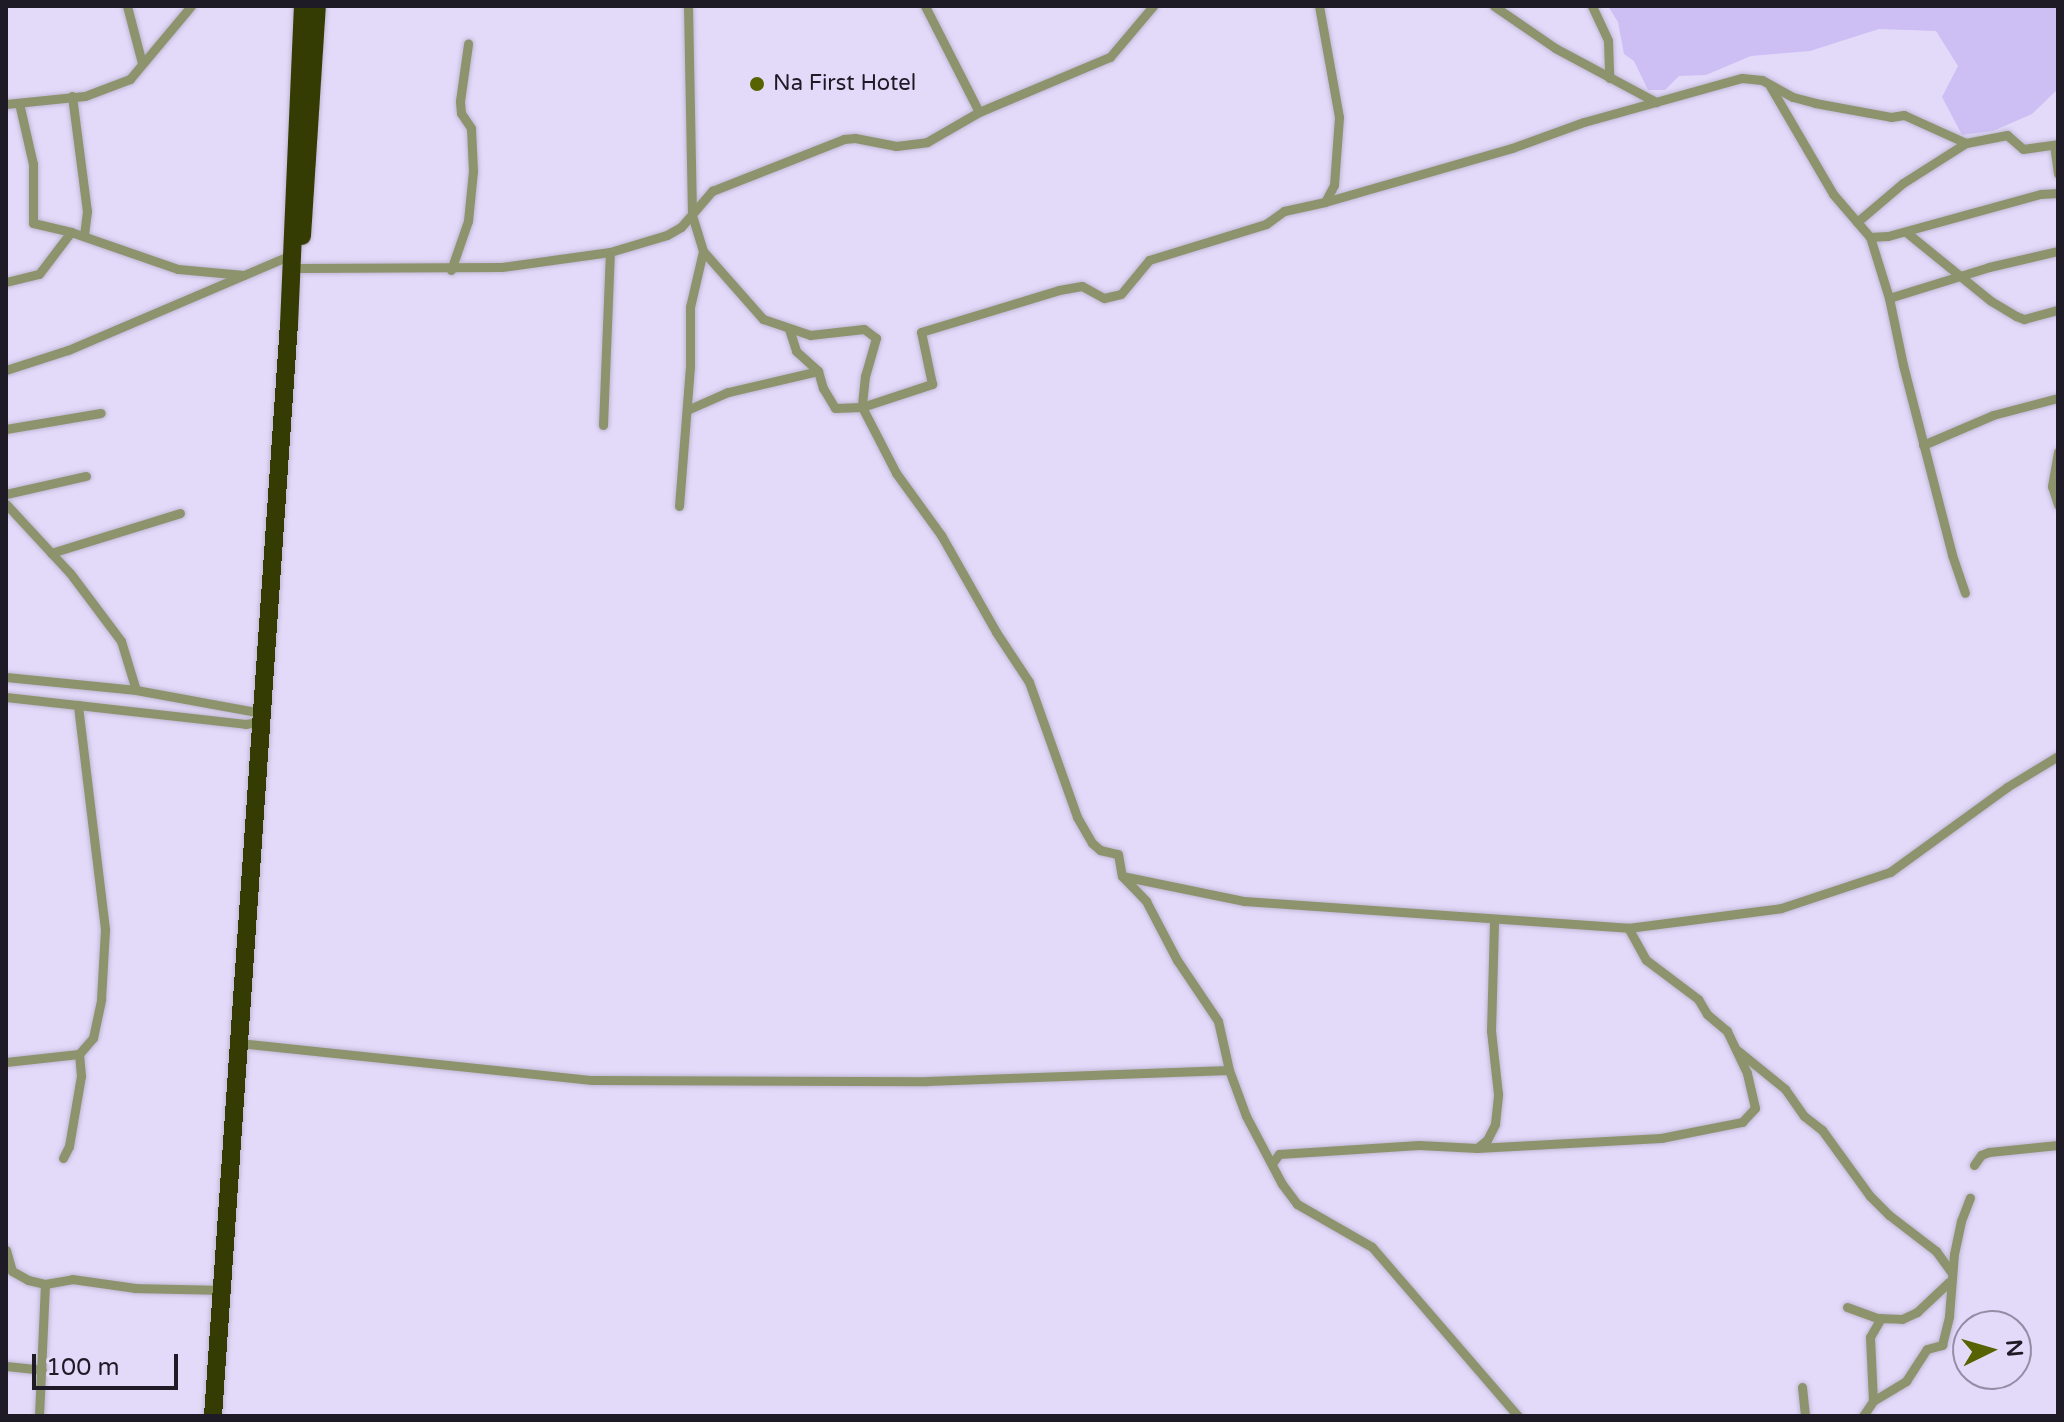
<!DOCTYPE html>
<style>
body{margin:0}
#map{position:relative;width:2064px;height:1422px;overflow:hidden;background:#e3dafa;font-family:"Varela Round",sans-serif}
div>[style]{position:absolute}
.water>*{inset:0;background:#cdbff4}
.roads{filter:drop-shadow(0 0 2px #c0b7d4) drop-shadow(0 0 2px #c0b7d4)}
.street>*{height:9px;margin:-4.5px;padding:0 4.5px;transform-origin:4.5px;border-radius:4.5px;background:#8d946d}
.highway>*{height:18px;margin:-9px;padding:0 9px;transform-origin:9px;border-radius:9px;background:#353c03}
.dots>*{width:22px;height:22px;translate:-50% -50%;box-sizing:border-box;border:4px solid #e3dafa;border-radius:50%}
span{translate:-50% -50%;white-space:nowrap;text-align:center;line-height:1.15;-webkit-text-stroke:7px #e3dafa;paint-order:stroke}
.poi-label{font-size:22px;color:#1e1a26}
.left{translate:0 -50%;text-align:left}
.frame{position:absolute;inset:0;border:8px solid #1e1a26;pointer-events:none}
.north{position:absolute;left:1952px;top:1310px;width:80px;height:80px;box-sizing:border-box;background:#e3dafa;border:2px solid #948da5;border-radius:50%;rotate:85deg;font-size:22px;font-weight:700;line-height:32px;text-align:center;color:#1e1a26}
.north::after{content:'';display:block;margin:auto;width:28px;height:36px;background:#576200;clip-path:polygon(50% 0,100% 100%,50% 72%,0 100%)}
.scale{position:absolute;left:32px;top:1354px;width:146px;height:36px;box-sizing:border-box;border:4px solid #1e1a26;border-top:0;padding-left:10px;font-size:24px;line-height:28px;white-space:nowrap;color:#1e1a26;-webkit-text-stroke:6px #e3dafa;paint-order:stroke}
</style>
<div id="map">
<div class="water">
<i style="clip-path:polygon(1608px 6px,2058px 6px,2058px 89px,2032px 114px,1993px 131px,1962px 135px,1942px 97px,1958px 66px,1936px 31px,1879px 29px,1810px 51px,1751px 56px,1706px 75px,1679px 76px,1665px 90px,1648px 90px,1634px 61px,1624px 54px,1618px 22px)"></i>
</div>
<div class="roads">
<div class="street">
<i style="left:127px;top:6px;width:59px;rotate:75.3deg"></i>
<i style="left:688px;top:6px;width:209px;rotate:88.9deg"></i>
<i style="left:692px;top:215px;width:38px;rotate:73deg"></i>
<i style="left:703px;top:251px;width:91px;rotate:48.6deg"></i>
<i style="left:763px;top:319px;width:50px;rotate:18.8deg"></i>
<i style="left:810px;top:335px;width:54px;rotate:-6.3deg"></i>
<i style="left:864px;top:329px;width:15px;rotate:37deg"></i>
<i style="left:876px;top:338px;width:40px;rotate:106deg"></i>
<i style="left:865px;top:376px;width:31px;rotate:96deg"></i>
<i style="left:862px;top:407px;width:74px;rotate:62.7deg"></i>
<i style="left:896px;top:473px;width:77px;rotate:54deg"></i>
<i style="left:941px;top:535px;width:112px;rotate:60.4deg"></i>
<i style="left:996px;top:632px;width:60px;rotate:56.6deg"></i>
<i style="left:1029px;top:682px;width:143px;rotate:70.4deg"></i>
<i style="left:1077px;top:817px;width:30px;rotate:60deg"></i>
<i style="left:1092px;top:843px;width:11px;rotate:41deg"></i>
<i style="left:1100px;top:850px;width:18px;rotate:13deg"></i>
<i style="left:1118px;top:854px;width:22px;rotate:80deg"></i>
<i style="left:1122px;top:876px;width:35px;rotate:46deg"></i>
<i style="left:1146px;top:901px;width:67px;rotate:62.3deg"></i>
<i style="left:1177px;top:960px;width:73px;rotate:56.1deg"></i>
<i style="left:1218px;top:1021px;width:50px;rotate:77.3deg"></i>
<i style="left:925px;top:6px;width:119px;rotate:63deg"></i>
<i style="left:1494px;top:6px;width:74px;rotate:34.5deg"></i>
<i style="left:1555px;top:48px;width:115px;rotate:28.1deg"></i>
<i style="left:1592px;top:6px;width:38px;rotate:65deg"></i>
<i style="left:1608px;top:41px;width:37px;rotate:88deg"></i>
<i style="left:1770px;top:86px;width:125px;rotate:59.7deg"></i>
<i style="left:1833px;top:194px;width:57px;rotate:49.3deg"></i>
<i style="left:1870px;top:237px;width:18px;rotate:-3deg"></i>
<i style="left:1888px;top:236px;width:159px;rotate:-15.4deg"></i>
<i style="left:2041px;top:194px;width:17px;rotate:-3deg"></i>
<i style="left:72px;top:96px;width:116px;rotate:82.6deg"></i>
<i style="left:87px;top:211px;width:25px;rotate:97deg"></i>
<i style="left:19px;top:103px;width:63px;rotate:77.1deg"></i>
<i style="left:33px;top:164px;width:59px;rotate:90deg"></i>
<i style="left:33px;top:223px;width:39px;rotate:13deg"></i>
<i style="left:71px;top:232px;width:113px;rotate:19.1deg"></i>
<i style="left:178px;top:269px;width:66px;rotate:5.2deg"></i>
<i style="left:6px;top:104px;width:79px;rotate:-5.8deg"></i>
<i style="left:85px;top:96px;width:48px;rotate:-20.7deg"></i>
<i style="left:130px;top:79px;width:95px;rotate:-50.1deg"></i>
<i style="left:2054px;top:145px;width:29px;rotate:82deg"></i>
<i style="left:1325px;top:202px;width:195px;rotate:-16.1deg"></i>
<i style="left:1512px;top:148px;width:77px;rotate:-19.9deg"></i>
<i style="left:1584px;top:122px;width:164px;rotate:-15.6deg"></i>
<i style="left:1742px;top:78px;width:20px;rotate:6deg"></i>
<i style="left:1762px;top:80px;width:35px;rotate:29deg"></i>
<i style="left:1793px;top:97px;width:23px;rotate:15deg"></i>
<i style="left:1815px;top:103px;width:77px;rotate:10.4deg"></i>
<i style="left:1891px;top:117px;width:13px;rotate:-9deg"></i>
<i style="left:1904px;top:115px;width:68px;rotate:24.3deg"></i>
<i style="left:1966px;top:143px;width:42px;rotate:-11deg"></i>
<i style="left:2007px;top:135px;width:21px;rotate:41deg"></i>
<i style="left:2023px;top:149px;width:35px;rotate:-8deg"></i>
<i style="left:1857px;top:222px;width:60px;rotate:-40.3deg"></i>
<i style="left:1903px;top:183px;width:75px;rotate:-32.4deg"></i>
<i style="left:1906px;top:232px;width:109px;rotate:39.1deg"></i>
<i style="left:1991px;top:301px;width:29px;rotate:31deg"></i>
<i style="left:2016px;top:316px;width:9px;rotate:21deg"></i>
<i style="left:2024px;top:319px;width:35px;rotate:-15deg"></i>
<i style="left:1870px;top:237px;width:64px;rotate:72.7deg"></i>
<i style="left:1889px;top:298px;width:68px;rotate:78.2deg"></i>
<i style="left:1903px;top:365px;width:196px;rotate:75.5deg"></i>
<i style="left:1952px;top:555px;width:40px;rotate:71.1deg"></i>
<i style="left:300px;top:268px;width:202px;rotate:-0.3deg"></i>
<i style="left:502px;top:267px;width:109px;rotate:-7.9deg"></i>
<i style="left:610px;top:252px;width:59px;rotate:-16.6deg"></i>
<i style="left:667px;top:235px;width:16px;rotate:-30deg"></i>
<i style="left:681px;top:227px;width:48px;rotate:-49.3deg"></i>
<i style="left:712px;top:191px;width:142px;rotate:-21.5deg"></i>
<i style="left:844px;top:139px;width:11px;rotate:-5deg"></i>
<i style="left:855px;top:138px;width:42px;rotate:11deg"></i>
<i style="left:896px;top:146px;width:31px;rotate:-7deg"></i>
<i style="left:927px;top:142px;width:60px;rotate:-30deg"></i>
<i style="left:979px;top:112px;width:142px;rotate:-22.8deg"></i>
<i style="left:1110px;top:57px;width:67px;rotate:-49.9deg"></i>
<i style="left:451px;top:270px;width:52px;rotate:-70.9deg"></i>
<i style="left:468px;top:221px;width:50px;rotate:-84.3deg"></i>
<i style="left:473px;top:171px;width:43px;rotate:-92.7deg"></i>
<i style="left:471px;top:128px;width:18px;rotate:-124deg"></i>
<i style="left:461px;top:113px;width:12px;rotate:-95deg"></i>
<i style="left:460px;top:101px;width:58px;rotate:-82deg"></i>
<i style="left:6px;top:282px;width:34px;rotate:-14deg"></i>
<i style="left:39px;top:274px;width:53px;rotate:-52.7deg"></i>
<i style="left:1889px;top:298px;width:105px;rotate:-17.2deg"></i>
<i style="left:1989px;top:267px;width:71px;rotate:-13.1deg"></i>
<i style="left:789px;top:329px;width:23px;rotate:72deg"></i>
<i style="left:796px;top:351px;width:30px;rotate:42deg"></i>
<i style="left:818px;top:371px;width:18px;rotate:74deg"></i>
<i style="left:823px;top:388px;width:23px;rotate:59deg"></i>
<i style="left:835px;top:408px;width:27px;rotate:-2deg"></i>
<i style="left:862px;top:407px;width:74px;rotate:-18.2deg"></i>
<i style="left:932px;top:384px;width:53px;rotate:-101.9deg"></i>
<i style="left:921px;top:332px;width:144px;rotate:-16.9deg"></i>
<i style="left:1059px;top:290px;width:23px;rotate:-10deg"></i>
<i style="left:1082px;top:286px;width:25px;rotate:29deg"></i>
<i style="left:1104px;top:298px;width:17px;rotate:-13deg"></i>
<i style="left:1121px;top:294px;width:44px;rotate:-50.5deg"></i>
<i style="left:1149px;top:260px;width:122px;rotate:-17.1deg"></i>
<i style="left:1266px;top:224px;width:22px;rotate:-36deg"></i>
<i style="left:1284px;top:211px;width:42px;rotate:-12.4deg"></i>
<i style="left:1325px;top:202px;width:19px;rotate:-62deg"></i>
<i style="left:1334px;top:185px;width:68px;rotate:-85.8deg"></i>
<i style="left:1339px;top:117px;width:113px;rotate:-100.2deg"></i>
<i style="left:6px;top:370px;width:65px;rotate:-17.9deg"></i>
<i style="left:68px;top:350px;width:242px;rotate:-23.1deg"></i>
<i style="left:687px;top:410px;width:45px;rotate:-23.7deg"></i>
<i style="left:728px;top:392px;width:92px;rotate:-13.1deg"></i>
<i style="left:603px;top:425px;width:173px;rotate:-87.7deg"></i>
<i style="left:6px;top:429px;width:96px;rotate:-9.6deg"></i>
<i style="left:1923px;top:445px;width:76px;rotate:-23.2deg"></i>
<i style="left:1993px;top:415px;width:67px;rotate:-14.7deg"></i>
<i style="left:2058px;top:452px;width:35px;rotate:100deg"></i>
<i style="left:2052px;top:486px;width:20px;rotate:72deg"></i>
<i style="left:6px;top:494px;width:82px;rotate:-12.7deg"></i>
<i style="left:6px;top:504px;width:94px;rotate:47.2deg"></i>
<i style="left:70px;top:573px;width:85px;rotate:53.1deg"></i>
<i style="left:121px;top:641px;width:51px;rotate:73deg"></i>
<i style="left:136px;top:690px;width:127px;rotate:10.4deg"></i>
<i style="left:679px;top:506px;width:139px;rotate:-85.5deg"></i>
<i style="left:690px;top:367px;width:60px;rotate:-90deg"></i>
<i style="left:690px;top:307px;width:57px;rotate:-76.9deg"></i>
<i style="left:51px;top:553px;width:135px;rotate:-17.2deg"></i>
<i style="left:6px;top:677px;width:131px;rotate:5.7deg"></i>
<i style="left:6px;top:697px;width:241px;rotate:6.4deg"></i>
<i style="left:245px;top:724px;width:15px;rotate:-8deg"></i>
<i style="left:1122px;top:876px;width:125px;rotate:11.6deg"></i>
<i style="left:1244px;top:901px;width:385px;rotate:4deg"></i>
<i style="left:1628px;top:928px;width:154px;rotate:-7.4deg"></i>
<i style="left:1781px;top:908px;width:115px;rotate:-18.3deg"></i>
<i style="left:1890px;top:872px;width:145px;rotate:-36deg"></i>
<i style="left:2007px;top:787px;width:60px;rotate:-31.3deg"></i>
<i style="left:239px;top:1043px;width:355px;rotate:6deg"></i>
<i style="left:592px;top:1080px;width:335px;rotate:0.2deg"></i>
<i style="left:927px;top:1081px;width:302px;rotate:-2.1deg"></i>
<i style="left:1229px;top:1070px;width:49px;rotate:69.7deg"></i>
<i style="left:1246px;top:1116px;width:77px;rotate:62.1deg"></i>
<i style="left:1282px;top:1184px;width:25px;rotate:53deg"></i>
<i style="left:1297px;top:1204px;width:86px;rotate:29.8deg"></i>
<i style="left:1372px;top:1247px;width:223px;rotate:49.2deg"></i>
<i style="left:1737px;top:1050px;width:62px;rotate:39.1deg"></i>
<i style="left:1785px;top:1089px;width:33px;rotate:55deg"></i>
<i style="left:1804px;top:1116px;width:23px;rotate:38deg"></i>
<i style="left:1822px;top:1130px;width:82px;rotate:54deg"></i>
<i style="left:1870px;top:1196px;width:27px;rotate:45deg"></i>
<i style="left:1889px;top:1215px;width:59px;rotate:37.5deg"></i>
<i style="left:1936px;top:1251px;width:26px;rotate:54deg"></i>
<i style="left:6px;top:1062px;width:73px;rotate:-6.3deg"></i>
<i style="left:79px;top:1054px;width:21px;rotate:-49deg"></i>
<i style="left:93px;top:1038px;width:40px;rotate:-78deg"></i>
<i style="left:101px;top:999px;width:70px;rotate:-86.7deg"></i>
<i style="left:105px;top:929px;width:226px;rotate:-96.9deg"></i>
<i style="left:1477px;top:1148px;width:184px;rotate:-3.1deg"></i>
<i style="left:1661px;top:1138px;width:83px;rotate:-11.2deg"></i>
<i style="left:1742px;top:1122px;width:19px;rotate:-47deg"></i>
<i style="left:1755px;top:1108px;width:36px;rotate:-103deg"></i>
<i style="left:1747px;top:1073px;width:47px;rotate:-115.5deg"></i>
<i style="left:1727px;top:1031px;width:26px;rotate:-140deg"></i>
<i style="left:1707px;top:1014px;width:17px;rotate:-121deg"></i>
<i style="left:1698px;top:999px;width:65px;rotate:-143.1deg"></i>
<i style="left:1646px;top:960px;width:37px;rotate:-119deg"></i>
<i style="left:63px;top:1158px;width:13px;rotate:-63deg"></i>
<i style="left:69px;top:1146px;width:71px;rotate:-80.3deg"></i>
<i style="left:81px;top:1076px;width:22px;rotate:-95deg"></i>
<i style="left:1273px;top:1162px;width:10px;rotate:-53deg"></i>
<i style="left:1279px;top:1154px;width:140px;rotate:-3.7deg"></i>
<i style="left:1419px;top:1145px;width:58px;rotate:3deg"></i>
<i style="left:1477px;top:1148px;width:13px;rotate:-39deg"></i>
<i style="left:1487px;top:1140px;width:18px;rotate:-63deg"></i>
<i style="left:1495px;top:1124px;width:30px;rotate:-84deg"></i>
<i style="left:1498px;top:1094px;width:63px;rotate:-96.3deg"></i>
<i style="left:1491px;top:1031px;width:110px;rotate:-88.4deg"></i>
<i style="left:1974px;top:1165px;width:12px;rotate:-55deg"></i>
<i style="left:1981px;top:1155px;width:9px;rotate:-21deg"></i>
<i style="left:1989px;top:1152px;width:69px;rotate:-5.8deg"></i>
<i style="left:6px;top:1250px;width:22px;rotate:74deg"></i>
<i style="left:12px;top:1271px;width:18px;rotate:29deg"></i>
<i style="left:28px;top:1280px;width:17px;rotate:13deg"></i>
<i style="left:1847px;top:1307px;width:32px;rotate:20deg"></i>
<i style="left:1877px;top:1318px;width:25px;rotate:2deg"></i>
<i style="left:1902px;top:1319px;width:17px;rotate:-25deg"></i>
<i style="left:1917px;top:1312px;width:44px;rotate:-43.2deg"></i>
<i style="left:6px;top:1366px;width:36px;rotate:6deg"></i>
<i style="left:1802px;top:1387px;width:29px;rotate:84deg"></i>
<i style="left:1873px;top:1401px;width:64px;rotate:-92.7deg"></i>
<i style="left:1870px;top:1337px;width:22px;rotate:-60deg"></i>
<i style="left:39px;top:1416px;width:132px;rotate:-87.4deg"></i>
<i style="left:45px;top:1284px;width:27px;rotate:-10deg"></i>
<i style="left:72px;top:1279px;width:64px;rotate:8.1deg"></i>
<i style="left:135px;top:1288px;width:86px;rotate:1.3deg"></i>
<i style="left:1863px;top:1416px;width:18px;rotate:-56deg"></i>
<i style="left:1873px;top:1401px;width:39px;rotate:-31deg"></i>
<i style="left:1906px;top:1381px;width:38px;rotate:-57deg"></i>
<i style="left:1927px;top:1349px;width:16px;rotate:-15deg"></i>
<i style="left:1942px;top:1345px;width:30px;rotate:-76deg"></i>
<i style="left:1949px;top:1316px;width:62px;rotate:-85.4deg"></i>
<i style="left:1954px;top:1254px;width:34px;rotate:-78deg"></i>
<i style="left:1961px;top:1221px;width:25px;rotate:-69deg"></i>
</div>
<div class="highway">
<i style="left:302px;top:236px;width:230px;rotate:-86.3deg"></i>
<i style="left:213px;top:1416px;width:1094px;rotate:-86.02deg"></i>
<i style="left:289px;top:325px;width:319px;rotate:-87.5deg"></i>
</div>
</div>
<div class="dots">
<i style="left:757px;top:84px;background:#576200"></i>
</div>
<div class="poi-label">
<span class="left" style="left:773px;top:84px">Na First Hotel</span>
</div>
<div class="frame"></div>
<div class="north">N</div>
<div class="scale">100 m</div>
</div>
